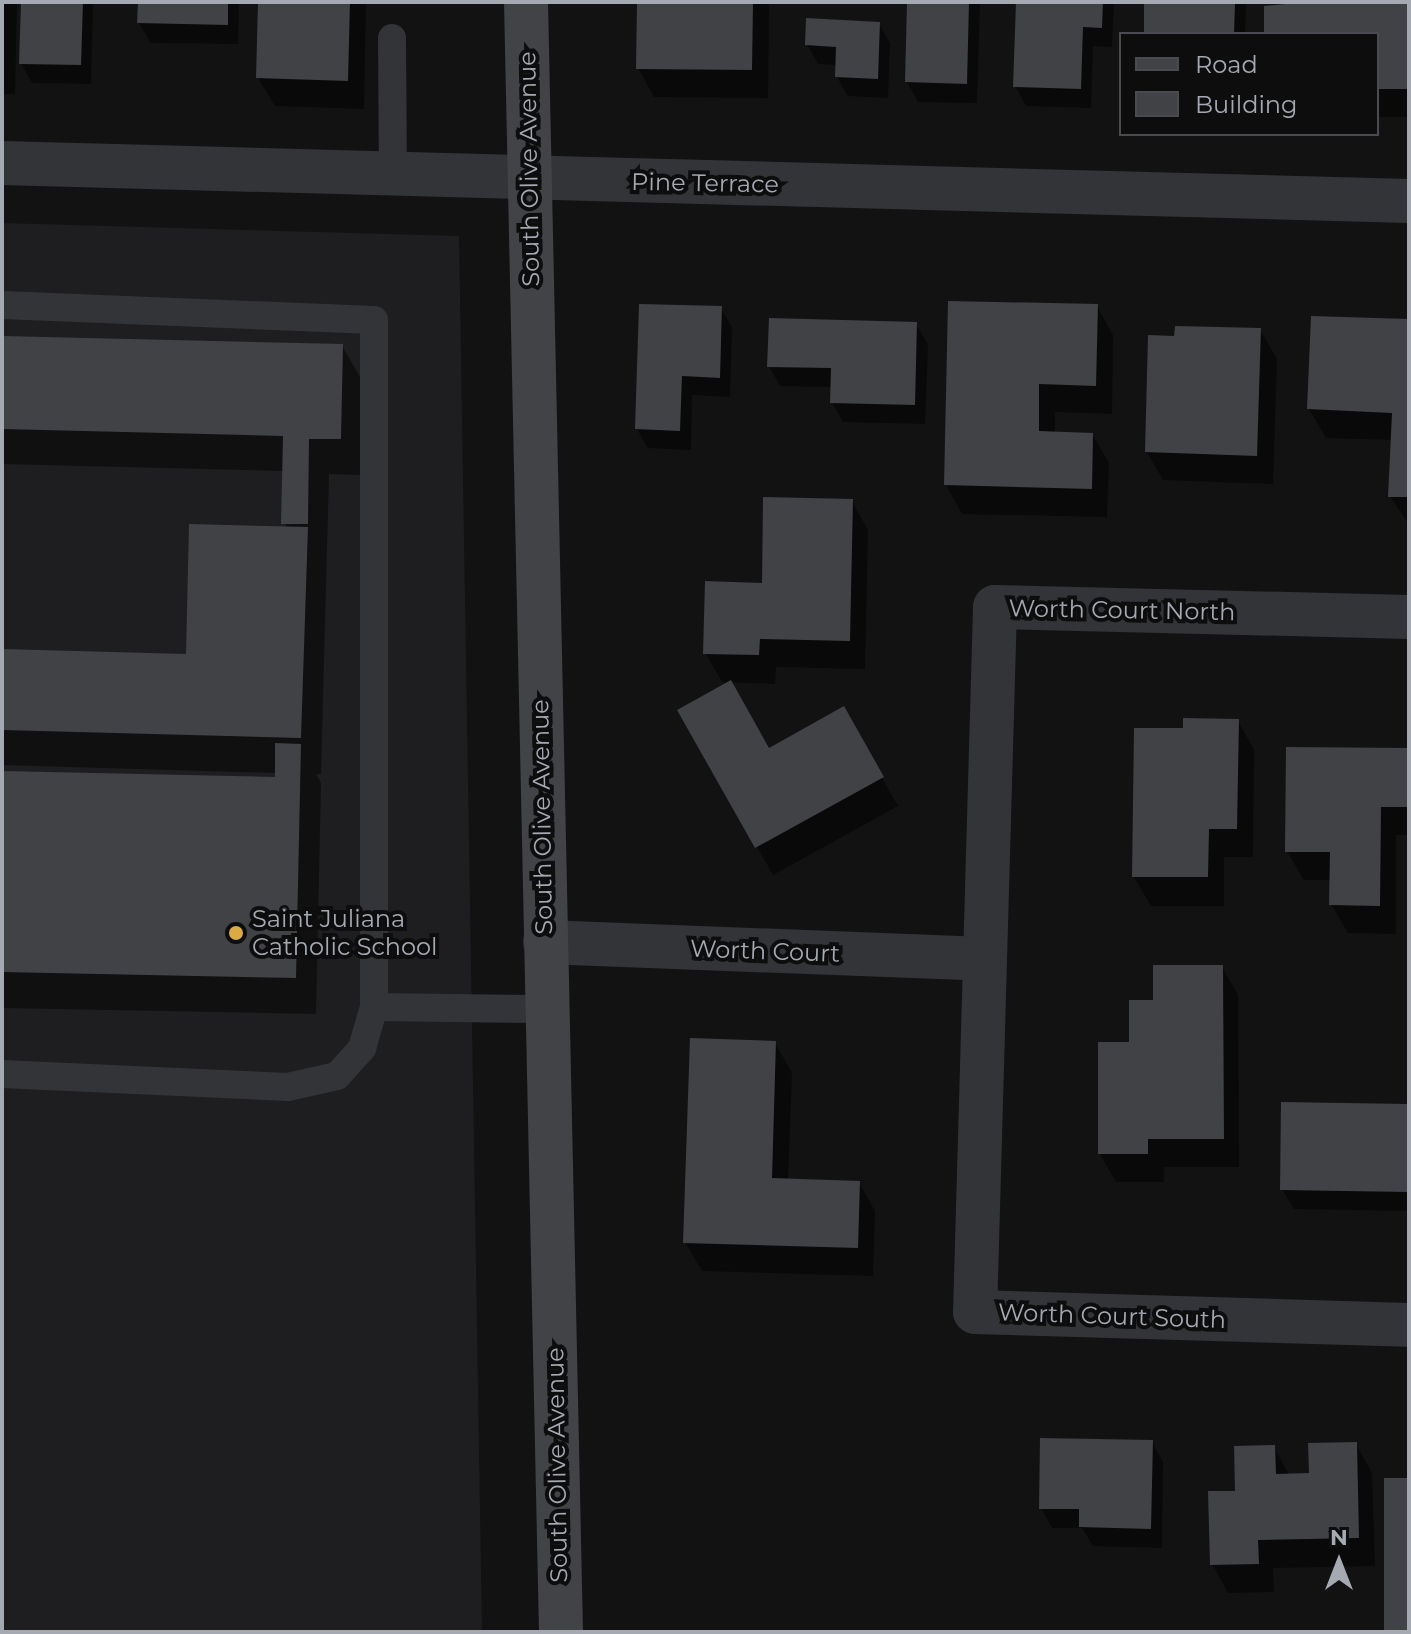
<!DOCTYPE html>
<style>
body{margin:0}
#map{position:relative;width:1411px;height:1634px;overflow:hidden;background:#121213;font-family:Montserrat,sans-serif}
div>[style]{position:absolute}
.built>*{inset:0;background:#1e1e20}
.shadow>*{inset:0;background:#0007}
.building>*{inset:0;background:#414246}
.lane>*{height:28px;margin:-14px;padding:0 14px;transform-origin:14px;border-radius:14px;background:#333437}
.street>*{height:44px;margin:-22px;padding:0 22px;transform-origin:22px;border-radius:22px;background:#333437}
.secondary>*{height:44px;margin:-22px;padding:0 22px;transform-origin:22px;border-radius:22px;background:#414347}
.dots>*{width:22px;height:22px;translate:-50% -50%;box-sizing:border-box;border:4px solid #0d0d0e;border-radius:50%}
span{translate:-50% -50%;white-space:nowrap;text-align:center;line-height:1.15;-webkit-text-stroke:8px #0d0d0e;paint-order:stroke}
.street-label{font-size:24px;color:#a5a9b2}
.poi-label{font-size:24px;color:#a5a9b2}
.left{translate:0 -50%;text-align:left}
.frame{position:absolute;inset:0;border:4px solid #a5a9b2;pointer-events:none}
.legend{position:absolute;left:1119px;top:32px;width:260px;height:104px;box-sizing:border-box;background:#0d0d0e;border:2px solid #4a4b50;margin:0;padding:10px 14px;list-style:none;font-size:24px;color:#a5a9b2}
.legend li{display:flex;align-items:center;gap:16px;height:40px}
.legend b{width:40px;border:2px solid #4a4b50}
.north{position:absolute;left:1299px;top:1522px;width:80px;height:80px;-webkit-text-stroke:6px #0d0d0e;paint-order:stroke;rotate:0deg;font-size:22px;font-weight:700;line-height:32px;text-align:center;color:#a5a9b2}
.north::after{content:'';display:block;margin:auto;width:28px;height:36px;background:#a5a9b2;clip-path:polygon(50% 0,100% 100%,50% 72%,0 100%)}
</style>
<div id="map">
<div class="built">
<i style="clip-path:polygon(2px 223px,459px 236px,482px 1632px,2px 1630px)"></i>
</div>
<div class="shadow">
<i style="clip-path:polygon(2px 2px,17px 2px,15px 94px,2px 94px)"></i>
<i style="clip-path:polygon(23px 2px,93px 2px,91px 84px,32px 83px,21px 63px)"></i>
<i style="clip-path:polygon(140px 2px,239px 2px,238px 44px,151px 43px,139px 23px)"></i>
<i style="clip-path:polygon(260px 2px,366px 2px,364px 109px,275px 106px,258px 78px)"></i>
<i style="clip-path:polygon(639px 2px,769px 2px,768px 98px,654px 97px,638px 68px)"></i>
<i style="clip-path:polygon(909px 2px,980px 2px,977px 103px,918px 102px,907px 82px)"></i>
<i style="clip-path:polygon(1018px 2px,1114px 2px,1112px 47px,1093px 46px,1091px 108px,1026px 106px,1015px 86px)"></i>
<i style="clip-path:polygon(1146px 2px,1246px 2px,1245px 34px,1147px 34px)"></i>
<i style="clip-path:polygon(1307px 2px,1409px 2px,1409px 117px,1377px 117px,1377px 34px,1266px 34px)"></i>
<i style="clip-path:polygon(879px 24px,890px 43px,888px 98px,848px 96px,837px 77px,837px 65px,818px 64px,807px 44px)"></i>
<i style="clip-path:polygon(1097px 306px,1113px 335px,1112px 414px,1055px 412px,1055px 433px,1092px 434px,1109px 463px,1107px 517px,962px 514px,946px 485px)"></i>
<i style="clip-path:polygon(721px 308px,732px 328px,730px 397px,692px 395px,691px 450px,648px 448px,637px 429px)"></i>
<i style="clip-path:polygon(1409px 321px,1409px 525px,1390px 496px,1393px 440px,1326px 438px,1309px 409px)"></i>
<i style="clip-path:polygon(916px 324px,928px 344px,925px 424px,843px 422px,832px 402px,832px 387px,780px 386px,769px 366px)"></i>
<i style="clip-path:polygon(1260px 330px,1277px 359px,1273px 484px,1163px 480px,1147px 452px,1176px 338px)"></i>
<i style="clip-path:polygon(2px 338px,342px 346px,363px 382px,360px 475px,329px 474px,321px 774px,316px 774px,321px 783px,316px 1014px,2px 1008px,2px 773px,276px 779px,277px 773px,2px 765px,2px 651px,188px 656px,286px 529px,284px 471px,2px 464px)"></i>
<i style="clip-path:polygon(852px 501px,868px 530px,865px 669px,776px 667px,775px 684px,722px 682px,705px 653px,764px 585px)"></i>
<i style="clip-path:polygon(843px 709px,898px 806px,773px 875px,680px 711px,768px 751px)"></i>
<i style="clip-path:polygon(1238px 721px,1254px 749px,1253px 857px,1224px 857px,1224px 906px,1151px 906px,1134px 877px,1185px 730px)"></i>
<i style="clip-path:polygon(1409px 750px,1409px 835px,1396px 835px,1396px 934px,1348px 933px,1331px 904px,1332px 880px,1304px 880px,1287px 851px)"></i>
<i style="clip-path:polygon(1222px 967px,1238px 995px,1239px 1167px,1164px 1167px,1164px 1182px,1116px 1182px,1100px 1154px,1131px 1044px,1155px 1002px)"></i>
<i style="clip-path:polygon(775px 1043px,792px 1072px,788px 1180px,859px 1183px,875px 1211px,873px 1276px,702px 1271px,685px 1242px)"></i>
<i style="clip-path:polygon(1407px 1106px,1409px 1211px,1294px 1209px,1282px 1189px)"></i>
<i style="clip-path:polygon(1152px 1442px,1163px 1462px,1162px 1548px,1093px 1546px,1082px 1528px,1052px 1528px,1041px 1508px)"></i>
<i style="clip-path:polygon(1356px 1444px,1372px 1473px,1375px 1566px,1273px 1568px,1274px 1592px,1228px 1593px,1212px 1564px,1237px 1493px,1274px 1447px,1290px 1476px,1311px 1475px)"></i>
</div>
<div class="building">
<i style="clip-path:polygon(21px 2px,83px 2px,81px 65px,19px 64px)"></i>
<i style="clip-path:polygon(138px 2px,228px 2px,228px 25px,137px 23px)"></i>
<i style="clip-path:polygon(258px 2px,350px 2px,348px 81px,256px 78px)"></i>
<i style="clip-path:polygon(637px 2px,753px 2px,752px 70px,636px 69px)"></i>
<i style="clip-path:polygon(907px 2px,969px 2px,967px 84px,905px 82px)"></i>
<i style="clip-path:polygon(1016px 2px,1103px 2px,1102px 28px,1083px 27px,1081px 89px,1013px 87px)"></i>
<i style="clip-path:polygon(1144px 2px,1235px 2px,1234px 34px,1144px 33px)"></i>
<i style="clip-path:polygon(1305px 2px,1409px 2px,1409px 89px,1377px 89px,1377px 34px,1264px 34px,1264px 6px)"></i>
<i style="clip-path:polygon(806px 18px,880px 22px,878px 79px,835px 77px,836px 47px,805px 45px)"></i>
<i style="clip-path:polygon(948px 301px,1098px 304px,1096px 386px,1039px 384px,1039px 431px,1093px 433px,1092px 489px,944px 485px)"></i>
<i style="clip-path:polygon(639px 304px,722px 306px,720px 378px,682px 376px,680px 431px,635px 429px)"></i>
<i style="clip-path:polygon(1311px 316px,1409px 319px,1409px 497px,1388px 497px,1392px 413px,1307px 409px)"></i>
<i style="clip-path:polygon(769px 318px,917px 322px,915px 405px,830px 403px,831px 368px,767px 367px)"></i>
<i style="clip-path:polygon(1175px 326px,1261px 328px,1257px 456px,1145px 452px,1148px 335px,1174px 336px)"></i>
<i style="clip-path:polygon(2px 336px,343px 344px,341px 439px,309px 439px,308px 524px,281px 524px,283px 436px,2px 429px)"></i>
<i style="clip-path:polygon(763px 497px,853px 499px,850px 641px,760px 639px,759px 655px,703px 654px,705px 581px,762px 583px)"></i>
<i style="clip-path:polygon(189px 524px,308px 527px,301px 738px,2px 730px,2px 649px,186px 654px)"></i>
<i style="clip-path:polygon(731px 680px,769px 748px,844px 706px,884px 777px,755px 848px,677px 710px)"></i>
<i style="clip-path:polygon(1183px 718px,1239px 719px,1237px 829px,1209px 829px,1208px 877px,1132px 877px,1134px 728px,1183px 728px)"></i>
<i style="clip-path:polygon(275px 743px,301px 744px,296px 978px,2px 972px,2px 771px,275px 777px)"></i>
<i style="clip-path:polygon(1286px 747px,1409px 748px,1409px 807px,1381px 807px,1380px 906px,1329px 905px,1330px 852px,1285px 852px)"></i>
<i style="clip-path:polygon(1153px 965px,1223px 965px,1224px 1139px,1148px 1139px,1148px 1154px,1098px 1154px,1098px 1042px,1129px 1042px,1129px 1000px,1153px 1000px)"></i>
<i style="clip-path:polygon(690px 1038px,776px 1041px,772px 1178px,860px 1181px,858px 1248px,683px 1243px)"></i>
<i style="clip-path:polygon(1281px 1102px,1408px 1104px,1408px 1192px,1280px 1190px)"></i>
<i style="clip-path:polygon(1040px 1438px,1153px 1440px,1151px 1529px,1079px 1527px,1079px 1509px,1039px 1509px)"></i>
<i style="clip-path:polygon(1357px 1442px,1359px 1538px,1258px 1540px,1259px 1564px,1210px 1565px,1208px 1491px,1235px 1491px,1234px 1446px,1275px 1445px,1276px 1474px,1309px 1473px,1308px 1443px)"></i>
<i style="clip-path:polygon(1384px 1478px,1409px 1478px,1409px 1631px,1384px 1631px)"></i>
</div>
<div class="lane">
<i style="left:392px;top:38px;width:137px;rotate:89.6deg"></i>
<i style="left:2px;top:305px;width:372px;rotate:2.3deg"></i>
<i style="left:374px;top:320px;width:687px;rotate:90deg"></i>
<i style="left:374px;top:1007px;width:172px;rotate:0.7deg"></i>
<i style="left:2px;top:1074px;width:286px;rotate:2.6deg"></i>
<i style="left:288px;top:1087px;width:50px;rotate:-12.7deg"></i>
<i style="left:337px;top:1076px;width:38px;rotate:-48deg"></i>
<i style="left:362px;top:1048px;width:43px;rotate:-73.7deg"></i>
</div>
<div class="street">
<i style="left:2px;top:163px;width:1408px;rotate:1.55deg"></i>
<i style="left:1409px;top:617px;width:414px;rotate:-178.6deg"></i>
<i style="left:995px;top:607px;width:705px;rotate:91.62deg"></i>
<i style="left:975px;top:1312px;width:434px;rotate:1.7deg"></i>
<i style="left:545px;top:942px;width:440px;rotate:2.2deg"></i>
</div>
<div class="secondary">
<i style="left:526px;top:2px;width:1630px;rotate:88.77deg"></i>
</div>
<div class="dots">
<i style="left:236px;top:933px;background:#daaa43"></i>
</div>
<div class="street-label">
<span style="left:529px;top:169px;rotate:-91deg">South Olive Avenue</span>
<span style="left:705px;top:183px;rotate:1deg">Pine Terrace</span>
<span style="left:1122px;top:610px;rotate:1deg">Worth Court North</span>
<span style="left:542px;top:817px;rotate:-91deg">South Olive Avenue</span>
<span style="left:765px;top:951px;rotate:2deg">Worth Court</span>
<span style="left:1112px;top:1316px;rotate:2deg">Worth Court South</span>
<span style="left:557px;top:1465px;rotate:-91deg">South Olive Avenue</span>
</div>
<div class="poi-label">
<span class="left" style="left:252px;top:933px">Saint Juliana<br>Catholic School</span>
</div>
<div class="frame"></div>
<ul class="legend">
<li><b style="height:10px;background:#414347"></b>Road</li>
<li><b style="height:22px;background:#414246"></b>Building</li>
</ul>
<div class="north">N</div>
</div>
